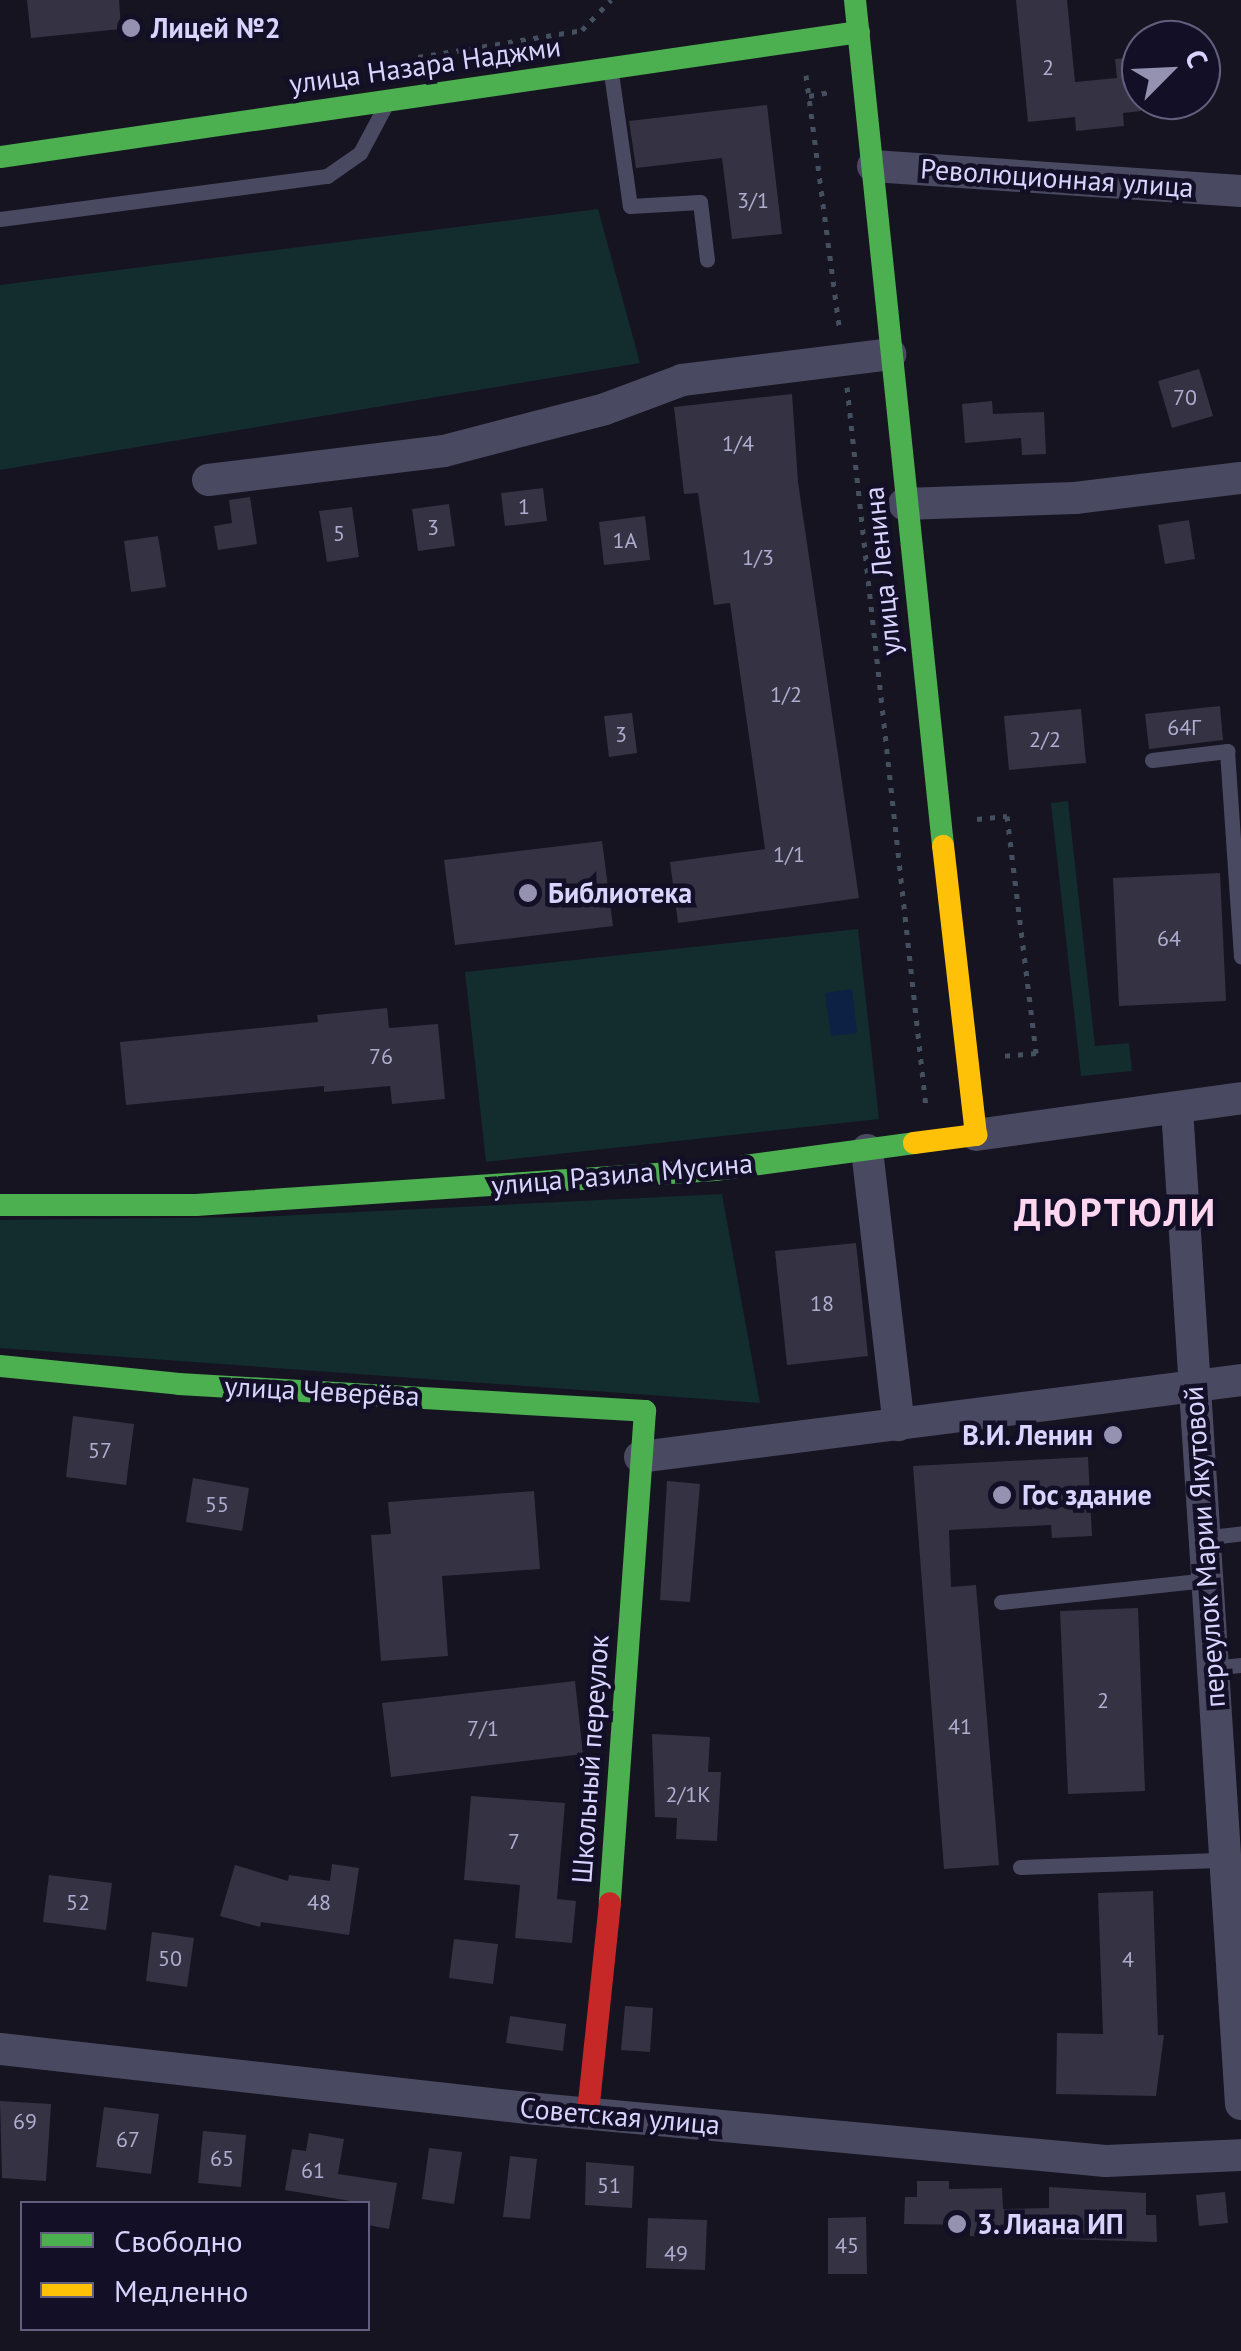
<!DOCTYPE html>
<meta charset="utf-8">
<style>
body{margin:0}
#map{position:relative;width:1241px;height:2351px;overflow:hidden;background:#161421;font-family:"PT Sans",sans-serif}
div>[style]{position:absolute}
.green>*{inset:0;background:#132c2d}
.water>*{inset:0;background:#0d2144}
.building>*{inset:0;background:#343243}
.path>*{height:5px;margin-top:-2.5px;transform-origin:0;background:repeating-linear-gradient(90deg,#44505f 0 5px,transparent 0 13px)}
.lane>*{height:15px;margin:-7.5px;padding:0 7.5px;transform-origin:7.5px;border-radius:7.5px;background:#4a4962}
.street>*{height:32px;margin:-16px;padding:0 16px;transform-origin:16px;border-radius:16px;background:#4a4962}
.fast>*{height:22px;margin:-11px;padding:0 11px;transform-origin:11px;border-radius:11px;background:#4caf50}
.slow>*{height:22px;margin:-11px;padding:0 11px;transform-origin:11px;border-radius:11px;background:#ffc107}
.jam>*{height:22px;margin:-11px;padding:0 11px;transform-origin:11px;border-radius:11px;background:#c62828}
.dots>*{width:28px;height:28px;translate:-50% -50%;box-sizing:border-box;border:5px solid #130f26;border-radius:50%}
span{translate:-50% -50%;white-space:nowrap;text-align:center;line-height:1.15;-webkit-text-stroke:9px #130f26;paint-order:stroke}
.number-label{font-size:22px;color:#b0acd0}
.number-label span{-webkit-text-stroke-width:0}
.poi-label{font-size:28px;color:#d9d4ff;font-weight:700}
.left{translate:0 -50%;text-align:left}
.right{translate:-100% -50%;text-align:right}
.street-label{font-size:28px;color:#d9d4ff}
.district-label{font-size:38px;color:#ffd6f0;font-weight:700;letter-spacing:2.5px}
.legend{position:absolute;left:20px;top:2201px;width:350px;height:130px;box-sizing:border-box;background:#130f26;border:2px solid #625e7d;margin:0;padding:12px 18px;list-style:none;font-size:30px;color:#d9d4ff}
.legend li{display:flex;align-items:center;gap:20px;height:50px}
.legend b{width:50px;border:2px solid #625e7d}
.north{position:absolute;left:1121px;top:20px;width:100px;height:100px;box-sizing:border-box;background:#130f26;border:2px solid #625e7d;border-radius:50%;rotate:66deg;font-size:28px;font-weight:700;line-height:40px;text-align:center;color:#d9d4ff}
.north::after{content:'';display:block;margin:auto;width:35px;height:45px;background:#9591b1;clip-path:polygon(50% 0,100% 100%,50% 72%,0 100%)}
</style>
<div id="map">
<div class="green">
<i style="clip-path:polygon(598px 209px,640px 363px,0 470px,0 285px)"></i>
<i style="clip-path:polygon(1068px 801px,1095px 1046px,1129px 1043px,1132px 1071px,1081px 1076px,1051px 803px)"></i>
<i style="clip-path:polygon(858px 929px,879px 1119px,486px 1162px,465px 972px)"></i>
<i style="clip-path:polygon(722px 1194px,760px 1403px,0 1348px,0 1220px,257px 1217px)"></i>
</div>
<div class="water">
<i style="clip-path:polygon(852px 989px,857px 1033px,831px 1036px,825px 993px)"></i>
</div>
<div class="building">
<i style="clip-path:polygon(27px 0,119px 0,121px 29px,31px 38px)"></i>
<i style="clip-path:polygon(1016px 0,1067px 0,1075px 82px,1117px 78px,1115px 59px,1141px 57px,1141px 111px,1123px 113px,1124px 126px,1076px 131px,1075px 117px,1028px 122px)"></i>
<i style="clip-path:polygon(767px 105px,782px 234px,732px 239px,722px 158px,636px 168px,629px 121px)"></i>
<i style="clip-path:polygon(1199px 369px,1213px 416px,1172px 428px,1158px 381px)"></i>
<i style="clip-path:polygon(792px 394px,798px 482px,859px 898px,678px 923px,670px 862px,765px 849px,730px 603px,714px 605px,698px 493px,684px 494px,674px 407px)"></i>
<i style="clip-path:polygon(992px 401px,993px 414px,1044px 412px,1046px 454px,1022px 455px,1021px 438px,965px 443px,962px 404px)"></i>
<i style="clip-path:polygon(543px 488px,547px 521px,505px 526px,501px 493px)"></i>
<i style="clip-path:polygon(250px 497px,257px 544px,218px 550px,214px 526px,232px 523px,229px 500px)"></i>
<i style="clip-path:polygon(449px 504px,455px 546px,418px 551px,412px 509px)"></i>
<i style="clip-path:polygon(352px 507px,359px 557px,327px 562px,319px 511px)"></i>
<i style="clip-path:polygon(645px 516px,650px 560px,604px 565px,599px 522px)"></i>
<i style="clip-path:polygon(1189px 520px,1195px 559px,1165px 564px,1158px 525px)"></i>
<i style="clip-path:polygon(158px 536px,166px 587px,131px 592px,124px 541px)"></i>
<i style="clip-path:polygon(1220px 706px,1223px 740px,1149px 749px,1145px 714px)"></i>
<i style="clip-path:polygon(1081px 709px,1086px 763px,1009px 770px,1004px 716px)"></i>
<i style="clip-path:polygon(632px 713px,637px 753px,609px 757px,604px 716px)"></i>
<i style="clip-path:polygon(602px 841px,613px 926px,455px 945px,444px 860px)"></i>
<i style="clip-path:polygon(1220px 873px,1226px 1001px,1119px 1006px,1113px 878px)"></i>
<i style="clip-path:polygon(387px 1008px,389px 1028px,438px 1024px,445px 1099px,392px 1104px,390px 1086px,324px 1092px,324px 1086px,126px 1105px,120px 1042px,318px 1022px,317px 1015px)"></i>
<i style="clip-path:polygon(856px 1243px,868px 1356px,787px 1365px,775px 1251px)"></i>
<i style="clip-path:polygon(73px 1416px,134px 1424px,126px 1485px,66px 1477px)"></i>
<i style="clip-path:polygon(1088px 1457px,1092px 1536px,1052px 1538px,1051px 1525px,949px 1530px,951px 1587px,976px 1585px,999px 1865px,944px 1869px,913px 1466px)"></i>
<i style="clip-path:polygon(193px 1478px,249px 1488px,242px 1531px,186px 1522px)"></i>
<i style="clip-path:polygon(667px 1481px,700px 1484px,690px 1602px,660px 1600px)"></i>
<i style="clip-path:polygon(534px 1491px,540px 1569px,442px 1576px,448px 1656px,381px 1661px,371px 1535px,391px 1534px,388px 1502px)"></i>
<i style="clip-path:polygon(1138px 1608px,1145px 1791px,1068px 1794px,1060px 1611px)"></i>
<i style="clip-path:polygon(575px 1681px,583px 1754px,391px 1777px,382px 1703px)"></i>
<i style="clip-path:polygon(652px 1734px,710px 1737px,708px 1772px,721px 1772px,717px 1841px,676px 1839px,677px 1818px,655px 1817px)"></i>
<i style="clip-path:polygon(471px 1796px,565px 1803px,557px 1899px,576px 1901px,572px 1943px,515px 1938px,520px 1885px,464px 1880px)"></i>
<i style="clip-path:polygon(332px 1864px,359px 1868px,349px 1935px,261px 1922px,260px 1927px,220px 1916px,235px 1865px,288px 1881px,289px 1875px,330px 1881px)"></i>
<i style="clip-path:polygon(49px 1875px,112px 1883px,106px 1930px,43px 1922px)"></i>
<i style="clip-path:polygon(1153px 1891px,1158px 2035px,1164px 2035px,1156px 2096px,1056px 2094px,1057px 2033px,1103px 2034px,1098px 1893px)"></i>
<i style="clip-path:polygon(152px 1932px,194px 1938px,187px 1987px,146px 1981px)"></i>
<i style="clip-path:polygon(454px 1939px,498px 1944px,493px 1984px,449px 1978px)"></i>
<i style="clip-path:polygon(625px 2006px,653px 2008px,650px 2052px,621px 2050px)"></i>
<i style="clip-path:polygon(510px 2016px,566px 2024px,563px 2051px,506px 2043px)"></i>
<i style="clip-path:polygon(0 2101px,51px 2104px,46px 2181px,2px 2178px)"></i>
<i style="clip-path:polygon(104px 2107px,159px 2114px,151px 2174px,96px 2167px)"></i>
<i style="clip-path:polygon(203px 2131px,246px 2135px,241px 2187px,198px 2183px)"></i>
<i style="clip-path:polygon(309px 2133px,344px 2139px,338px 2174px,397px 2183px,389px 2229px,368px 2225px,368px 2204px,285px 2190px,292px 2149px,306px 2151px)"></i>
<i style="clip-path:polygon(429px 2148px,462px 2152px,454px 2204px,422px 2199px)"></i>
<i style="clip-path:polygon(510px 2156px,537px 2159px,530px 2219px,503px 2217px)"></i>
<i style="clip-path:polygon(586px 2162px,634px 2166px,632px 2208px,585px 2205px)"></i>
<i style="clip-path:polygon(917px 2181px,949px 2181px,949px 2189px,1002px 2188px,1003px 2209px,1049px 2208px,1049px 2187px,1146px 2193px,1146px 2215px,1156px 2215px,1157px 2242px,970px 2236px,970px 2225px,904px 2224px,905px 2197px,917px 2197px)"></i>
<i style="clip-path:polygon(1225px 2192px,1228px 2223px,1199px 2226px,1196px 2195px)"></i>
<i style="clip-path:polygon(866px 2217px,867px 2274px,828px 2274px,828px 2218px)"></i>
<i style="clip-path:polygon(648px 2218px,707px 2220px,705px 2270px,646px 2268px)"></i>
</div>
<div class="path">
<i style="left:418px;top:57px;width:166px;rotate:-9.3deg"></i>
<i style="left:582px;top:30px;width:42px;rotate:-46deg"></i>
<i style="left:806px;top:75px;width:259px;rotate:82.5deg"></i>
<i style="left:809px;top:96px;width:21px;rotate:-11deg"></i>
<i style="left:847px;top:387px;width:724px;rotate:83.74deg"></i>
<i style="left:977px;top:819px;width:30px;rotate:-6deg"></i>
<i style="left:1007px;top:816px;width:239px;rotate:83deg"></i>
<i style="left:1036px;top:1053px;width:33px;rotate:175deg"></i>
</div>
<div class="lane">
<i style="left:611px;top:73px;width:134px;rotate:81.9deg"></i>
<i style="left:630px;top:206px;width:70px;rotate:-3.3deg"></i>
<i style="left:700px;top:202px;width:58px;rotate:83.1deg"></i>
<i style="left:0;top:219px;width:330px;rotate:-7.5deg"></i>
<i style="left:327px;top:176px;width:40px;rotate:-34.9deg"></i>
<i style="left:360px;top:153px;width:51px;rotate:-61.9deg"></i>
<i style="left:1152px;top:760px;width:76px;rotate:-6.8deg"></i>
<i style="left:1227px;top:751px;width:206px;rotate:86.1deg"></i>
<i style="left:1203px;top:1538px;width:38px;rotate:-7deg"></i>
<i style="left:1001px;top:1602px;width:206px;rotate:-6.1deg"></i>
<i style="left:1212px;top:1668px;width:29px;rotate:-6deg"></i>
<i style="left:1020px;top:1867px;width:205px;rotate:-2deg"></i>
</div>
<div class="street">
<i style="left:873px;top:166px;width:369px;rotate:3.9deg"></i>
<i style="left:208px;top:480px;width:238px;rotate:-7deg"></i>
<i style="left:444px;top:451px;width:166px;rotate:-14.6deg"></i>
<i style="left:605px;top:409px;width:82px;rotate:-20.6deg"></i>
<i style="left:682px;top:380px;width:210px;rotate:-7.1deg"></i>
<i style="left:904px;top:504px;width:171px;rotate:-2deg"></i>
<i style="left:1075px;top:498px;width:167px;rotate:-6.9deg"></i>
<i style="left:1177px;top:1109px;width:997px;rotate:86.32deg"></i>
<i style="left:976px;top:1135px;width:268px;rotate:-7.9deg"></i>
<i style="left:867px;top:1150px;width:277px;rotate:83.4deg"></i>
<i style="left:640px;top:1457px;width:606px;rotate:-7.3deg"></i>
<i style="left:0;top:2049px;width:540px;rotate:6.38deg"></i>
<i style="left:537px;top:2109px;width:571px;rotate:5.22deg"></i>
<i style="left:1106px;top:2161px;width:135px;rotate:-2.5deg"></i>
</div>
<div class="fast">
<i style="left:855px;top:0;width:851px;rotate:84.06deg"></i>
<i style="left:0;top:157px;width:868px;rotate:-8.28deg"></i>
<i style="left:0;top:1205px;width:196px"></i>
<i style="left:196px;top:1205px;width:520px;rotate:-3.86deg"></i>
<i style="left:715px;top:1170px;width:201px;rotate:-7.7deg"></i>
<i style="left:0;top:1366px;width:180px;rotate:5.7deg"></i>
<i style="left:179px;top:1384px;width:467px;rotate:3.3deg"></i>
<i style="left:645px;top:1411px;width:493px;rotate:94.1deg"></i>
</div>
<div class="slow">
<i style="left:914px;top:1143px;width:63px;rotate:-7.4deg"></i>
<i style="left:976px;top:1135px;width:291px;rotate:-96.5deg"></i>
</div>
<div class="jam">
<i style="left:588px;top:2112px;width:210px;rotate:-84deg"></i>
</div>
<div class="dots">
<i style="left:131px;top:28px;background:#9591b1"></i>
<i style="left:528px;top:893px;background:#9591b1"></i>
<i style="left:1113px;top:1435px;background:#9591b1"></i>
<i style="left:1002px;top:1495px;background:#9591b1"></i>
<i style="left:957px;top:2224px;background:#9591b1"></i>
</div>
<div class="number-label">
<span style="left:1048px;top:68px">2</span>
<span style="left:753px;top:201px">3/1</span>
<span style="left:1185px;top:398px">70</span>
<span style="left:738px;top:444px">1/4</span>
<span style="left:524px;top:507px">1</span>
<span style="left:433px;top:528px">3</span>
<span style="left:339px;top:534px">5</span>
<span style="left:625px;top:541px">1А</span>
<span style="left:758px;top:558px">1/3</span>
<span style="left:786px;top:695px">1/2</span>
<span style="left:1184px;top:728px">64Г</span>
<span style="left:621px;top:735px">3</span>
<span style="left:1045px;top:740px">2/2</span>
<span style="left:789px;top:855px">1/1</span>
<span style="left:1169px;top:939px">64</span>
<span style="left:381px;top:1057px">76</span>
<span style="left:822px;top:1304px">18</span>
<span style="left:100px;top:1451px">57</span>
<span style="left:217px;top:1505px">55</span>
<span style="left:1103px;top:1701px">2</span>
<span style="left:960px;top:1727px">41</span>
<span style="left:483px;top:1729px">7/1</span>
<span style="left:688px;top:1795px">2/1К</span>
<span style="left:514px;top:1842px">7</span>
<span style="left:78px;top:1903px">52</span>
<span style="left:319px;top:1903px">48</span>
<span style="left:170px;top:1959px">50</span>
<span style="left:1128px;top:1960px">4</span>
<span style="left:25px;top:2122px">69</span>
<span style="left:128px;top:2140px">67</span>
<span style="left:222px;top:2159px">65</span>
<span style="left:313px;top:2171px">61</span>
<span style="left:609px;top:2186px">51</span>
<span style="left:847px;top:2246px">45</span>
<span style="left:676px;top:2254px">49</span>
</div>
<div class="poi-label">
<span class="left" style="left:151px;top:28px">Лицей №2</span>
<span class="left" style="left:548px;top:893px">Библиотека</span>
<span class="right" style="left:1093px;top:1435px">В.И. Ленин</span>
<span class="left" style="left:1022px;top:1495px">Гос здание</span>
<span class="left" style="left:977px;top:2224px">3. Лиана ИП</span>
</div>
<div class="street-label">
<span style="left:425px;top:65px;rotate:-8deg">улица Назара Наджми</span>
<span style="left:1057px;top:178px;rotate:4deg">Революционная улица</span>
<span style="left:882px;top:571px;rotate:-96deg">улица Ленина</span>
<span style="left:622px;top:1174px;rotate:-5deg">улица Разила Мусина</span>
<span style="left:322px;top:1391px;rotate:3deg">улица Чеверёва</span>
<span style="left:1204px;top:1547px;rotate:-94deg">переулок Марии Якутовой</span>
<span style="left:590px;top:1759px;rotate:-86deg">Школьный переулок</span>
<span style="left:620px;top:2116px;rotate:5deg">Советская улица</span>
</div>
<div class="district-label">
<span style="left:1116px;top:1212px">ДЮРТЮЛИ</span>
</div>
<ul class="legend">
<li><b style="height:12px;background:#4caf50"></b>Свободно</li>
<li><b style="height:12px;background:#ffc107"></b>Медленно</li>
</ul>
<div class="north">С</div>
</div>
